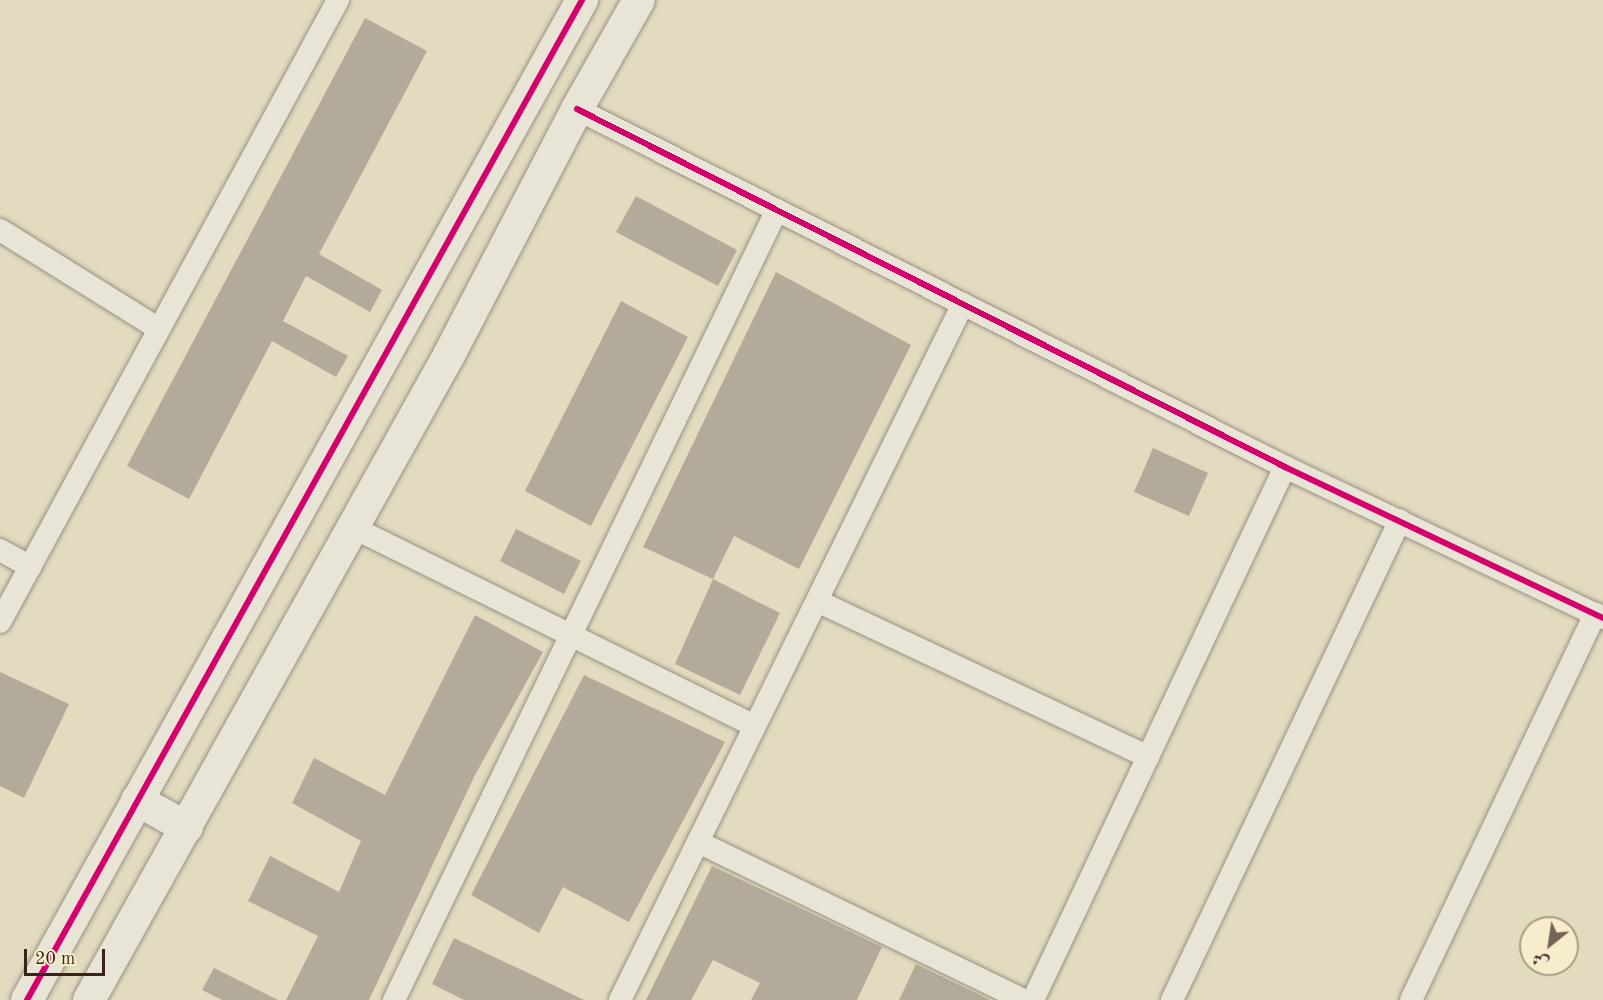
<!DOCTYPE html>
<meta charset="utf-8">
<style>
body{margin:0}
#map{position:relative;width:1603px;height:1000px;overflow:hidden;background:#e3dbc0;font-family:"Old Standard TT",Amiri,serif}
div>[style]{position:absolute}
.building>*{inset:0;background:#b2ab99}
.roads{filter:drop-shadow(0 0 2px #999181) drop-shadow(0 0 2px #999181)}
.street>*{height:22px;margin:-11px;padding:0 11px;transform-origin:11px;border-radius:11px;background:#e8e4d6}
.secondary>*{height:32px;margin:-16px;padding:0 16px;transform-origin:16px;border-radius:16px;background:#e8e4d6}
.cycleway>*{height:6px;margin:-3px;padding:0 3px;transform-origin:3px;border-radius:3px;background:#d6006c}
span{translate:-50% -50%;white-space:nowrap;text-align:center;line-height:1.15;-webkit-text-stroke:6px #f7edcc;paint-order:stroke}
.north{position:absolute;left:1519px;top:916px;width:60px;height:60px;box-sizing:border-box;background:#f7edcc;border:2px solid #ac9c85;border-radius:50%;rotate:210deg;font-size:16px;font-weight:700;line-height:24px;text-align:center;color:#3b231b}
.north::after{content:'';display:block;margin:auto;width:21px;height:27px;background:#766355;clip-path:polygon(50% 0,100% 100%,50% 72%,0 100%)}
.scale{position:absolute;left:24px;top:949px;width:81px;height:27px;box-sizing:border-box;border:3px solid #3b231b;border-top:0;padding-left:8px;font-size:18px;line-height:21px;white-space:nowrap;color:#3b231b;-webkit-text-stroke:4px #f7edcc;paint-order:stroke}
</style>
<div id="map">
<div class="building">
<i style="clip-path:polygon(365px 18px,427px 51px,319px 254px,382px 290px,370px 312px,306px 276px,283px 321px,348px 356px,336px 377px,272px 341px,189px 499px,127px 466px)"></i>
<i style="clip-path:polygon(636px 196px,737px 250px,718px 286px,616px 232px)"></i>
<i style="clip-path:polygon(776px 272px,911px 345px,799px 569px,734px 536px,713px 579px,643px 547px)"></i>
<i style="clip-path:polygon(621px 301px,688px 337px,591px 526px,525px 491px)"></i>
<i style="clip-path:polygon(1153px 448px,1208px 473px,1189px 516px,1134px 492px)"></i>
<i style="clip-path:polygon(516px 529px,581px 561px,564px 594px,500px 561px)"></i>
<i style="clip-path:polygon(713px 579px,780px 613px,740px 695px,675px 664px)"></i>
<i style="clip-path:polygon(475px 615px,543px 652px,474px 777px,369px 1000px,286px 1000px,318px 936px,248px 901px,270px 856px,339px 892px,361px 841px,292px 803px,314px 758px,385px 795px)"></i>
<i style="clip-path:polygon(0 672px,69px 704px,24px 798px,0 786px)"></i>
<i style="clip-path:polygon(584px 675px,725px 742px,629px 922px,563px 887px,539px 933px,471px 895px)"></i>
<i style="clip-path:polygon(712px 866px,882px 947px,857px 1000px,751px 1000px,760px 983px,713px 960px,691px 1000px,646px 1000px)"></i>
<i style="clip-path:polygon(454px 938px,524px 971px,584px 1000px,464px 1000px,432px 984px)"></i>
<i style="clip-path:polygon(916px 964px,982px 996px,990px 1000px,899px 1000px)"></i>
<i style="clip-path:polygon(214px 968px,278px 1000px,222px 1000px,202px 990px)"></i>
</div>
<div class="roads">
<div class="street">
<i style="left:577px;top:109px;width:793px;rotate:26.82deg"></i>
<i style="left:1285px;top:467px;width:352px;rotate:25.4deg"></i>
<i style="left:0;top:230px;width:187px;rotate:31.9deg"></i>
<i style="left:354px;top:528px;width:447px;rotate:26.3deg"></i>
<i style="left:0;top:550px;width:35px;rotate:29deg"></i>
<i style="left:817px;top:601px;width:366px;rotate:25.2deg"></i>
<i style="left:0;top:622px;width:708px;rotate:-61.48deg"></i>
<i style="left:698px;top:842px;width:362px;rotate:25.9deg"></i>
<i style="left:394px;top:1000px;width:878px;rotate:-64.14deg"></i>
<i style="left:620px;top:1000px;width:776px;rotate:-63.77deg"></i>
<i style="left:1033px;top:1000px;width:590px;rotate:-64.7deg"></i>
<i style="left:1172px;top:1000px;width:531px;rotate:-64.59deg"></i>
<i style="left:1411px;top:1000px;width:428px;rotate:-64.5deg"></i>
</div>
<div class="secondary">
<i style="left:137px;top:800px;width:57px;rotate:29.2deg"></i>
<i style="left:27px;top:1000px;width:1144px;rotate:-60.97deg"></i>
<i style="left:89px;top:1000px;width:739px;rotate:-60.83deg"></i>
<i style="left:449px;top:355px;width:277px;rotate:-62.5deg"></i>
<i style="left:577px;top:109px;width:125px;rotate:-60.4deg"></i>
</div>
</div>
<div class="cycleway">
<i style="left:577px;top:109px;width:793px;rotate:26.82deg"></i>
<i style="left:1285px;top:467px;width:352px;rotate:25.4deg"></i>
<i style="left:27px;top:1000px;width:1144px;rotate:-60.97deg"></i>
</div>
<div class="north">ش</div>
<div class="scale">20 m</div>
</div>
